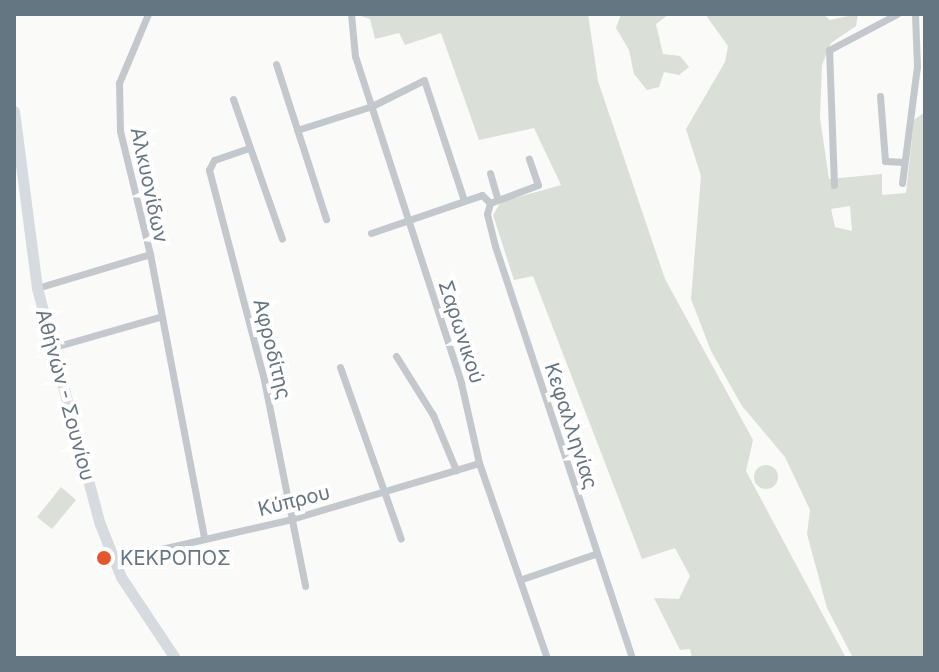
<!DOCTYPE html>
<meta charset="utf-8">
<style>
body{margin:0}
#map{position:relative;width:939px;height:672px;overflow:hidden;background:#fafaf8;font-family:Inter,sans-serif}
div>[style]{position:absolute}
.green>*{inset:0;background:#dadfd7}
.round{border-radius:50%}
.minor>*{height:7px;margin:-3.5px;padding:0 3.5px;transform-origin:3.5px;border-radius:3.5px;background:#c3c8cc}
.primary>*{height:11px;margin:-5.5px;padding:0 5.5px;transform-origin:5.5px;border-radius:5.5px;background:#d6dbdf}
.dots>*{width:22px;height:22px;translate:-50% -50%;box-sizing:border-box;border:4px solid #fff;border-radius:50%}
span{translate:-50% -50%;white-space:nowrap;text-align:center;line-height:1.15;-webkit-text-stroke:8px #fff;paint-order:stroke}
.street-label{font-size:20px;color:#657683}
.poi-label{font-size:20px;color:#657683}
.left{translate:0 -50%;text-align:left}
.frame{position:absolute;inset:0;border:16px solid #657683;pointer-events:none}
</style>
<div id="map">
<div class="green">
<i style="clip-path:polygon(355px 14px,588px 14px,598px 81px,665px 279px,753px 440px,746px 471px,846px 658px,692px 658px,690px 649px,680px 650px,654px 598px,679px 599px,690px 576px,675px 548px,642px 559px,533px 276px,514px 280px,493px 215px,501px 202px,561px 185px,534px 128px,479px 140px,441px 33px,405px 45px,399px 33px,375px 39px,370px 19px)"></i>
<i style="clip-path:polygon(621px 14px,669px 14px,656px 24px,663px 54px,680px 56px,689px 67px,679px 75px,664px 72px,659px 87px,647px 90px,634px 74px,629px 50px,616px 28px)"></i>
<i style="clip-path:polygon(evenodd,705px 14px,823px 14px,830px 20px,858px 14px,856px 26px,831px 43px,822px 65px,820px 118px,829px 179px,882px 174px,882px 195px,906px 193px,914px 120px,925px 112px,925px 658px,853px 658px,827px 608px,807px 534px,810px 510px,785px 457px,742px 406px,711px 351px,691px 299px,701px 176px,686px 129px,725px 62px,728px 46px,705px 14px,850px 206px,852px 231px,835px 227px,831px 209px,850px 206px)"></i>
<i class="round" style="left:754px;top:465px;width:24px;height:24px"></i>
<i style="clip-path:polygon(61px 487px,76px 500px,52px 529px,37px 517px)"></i>
</div>
<div class="minor">
<i style="left:148px;top:14px;width:75px;rotate:112.8deg"></i>
<i style="left:119px;top:83px;width:48px;rotate:88.8deg"></i>
<i style="left:120px;top:131px;width:127px;rotate:76.3deg"></i>
<i style="left:150px;top:254px;width:289px;rotate:79.2deg"></i>
<i style="left:351px;top:14px;width:42px;rotate:84.6deg"></i>
<i style="left:355px;top:56px;width:344px;rotate:72deg"></i>
<i style="left:461px;top:383px;width:82px;rotate:77.3deg"></i>
<i style="left:479px;top:463px;width:207px;rotate:70.8deg"></i>
<i style="left:276px;top:64px;width:163px;rotate:72.1deg"></i>
<i style="left:880px;top:96px;width:65px;rotate:85.6deg"></i>
<i style="left:885px;top:161px;width:19px;rotate:3deg"></i>
<i style="left:233px;top:99px;width:148px;rotate:70.7deg"></i>
<i style="left:297px;top:130px;width:79px;rotate:-17.7deg"></i>
<i style="left:372px;top:106px;width:58px;rotate:-26.6deg"></i>
<i style="left:424px;top:80px;width:126px;rotate:71.6deg"></i>
<i style="left:249px;top:148px;width:37px;rotate:161deg"></i>
<i style="left:214px;top:160px;width:11px;rotate:117deg"></i>
<i style="left:209px;top:170px;width:217px;rotate:75.3deg"></i>
<i style="left:264px;top:380px;width:210px;rotate:78.7deg"></i>
<i style="left:490px;top:173px;width:26px;rotate:74deg"></i>
<i style="left:902px;top:183px;width:118px;rotate:-82.7deg"></i>
<i style="left:917px;top:66px;width:52px;rotate:-92.2deg"></i>
<i style="left:834px;top:185px;width:135px;rotate:-92.1deg"></i>
<i style="left:829px;top:50px;width:77px;rotate:-27.9deg"></i>
<i style="left:490px;top:203px;width:11px;rotate:105deg"></i>
<i style="left:487px;top:214px;width:33px;rotate:76deg"></i>
<i style="left:495px;top:246px;width:434px;rotate:71.6deg"></i>
<i style="left:490px;top:203px;width:51px;rotate:-20.6deg"></i>
<i style="left:538px;top:185px;width:28px;rotate:-109deg"></i>
<i style="left:371px;top:233px;width:117px;rotate:-18.9deg"></i>
<i style="left:482px;top:195px;width:11px;rotate:45deg"></i>
<i style="left:37px;top:288px;width:118px;rotate:-16.7deg"></i>
<i style="left:51px;top:348px;width:112px;rotate:-16deg"></i>
<i style="left:396px;top:356px;width:70px;rotate:57.9deg"></i>
<i style="left:433px;top:415px;width:60px;rotate:67.3deg"></i>
<i style="left:340px;top:367px;width:182px;rotate:70.5deg"></i>
<i style="left:113px;top:560px;width:180px;rotate:-12.9deg"></i>
<i style="left:288px;top:520px;width:199px;rotate:-16.6deg"></i>
<i style="left:522px;top:579px;width:77px;rotate:-18.9deg"></i>
</div>
<div class="primary">
<i style="left:14px;top:111px;width:178px;rotate:82.6deg"></i>
<i style="left:37px;top:288px;width:244px;rotate:75.1deg"></i>
<i style="left:100px;top:524px;width:57px;rotate:68.4deg"></i>
<i style="left:121px;top:577px;width:97px;rotate:56.3deg"></i>
</div>
<div class="dots">
<i style="left:104px;top:558px;background:#e4572e"></i>
</div>
<div class="street-label">
<span style="left:149px;top:185px;rotate:78deg">Αλκυονίδων</span>
<span style="left:461px;top:332px;rotate:72deg">Σαρωνικού</span>
<span style="left:272px;top:349px;rotate:76deg">Αφροδίτης</span>
<span style="left:65px;top:395px;rotate:75deg">Αθήνών - Σουνίου</span>
<span style="left:571px;top:426px;rotate:72deg">Κεφαλληνίας</span>
<span style="left:294px;top:501px;rotate:-14deg">Κύπρου</span>
</div>
<div class="poi-label">
<span class="left" style="left:120px;top:558px">ΚΕΚΡΟΠΟΣ</span>
</div>
<div class="frame"></div>
</div>
